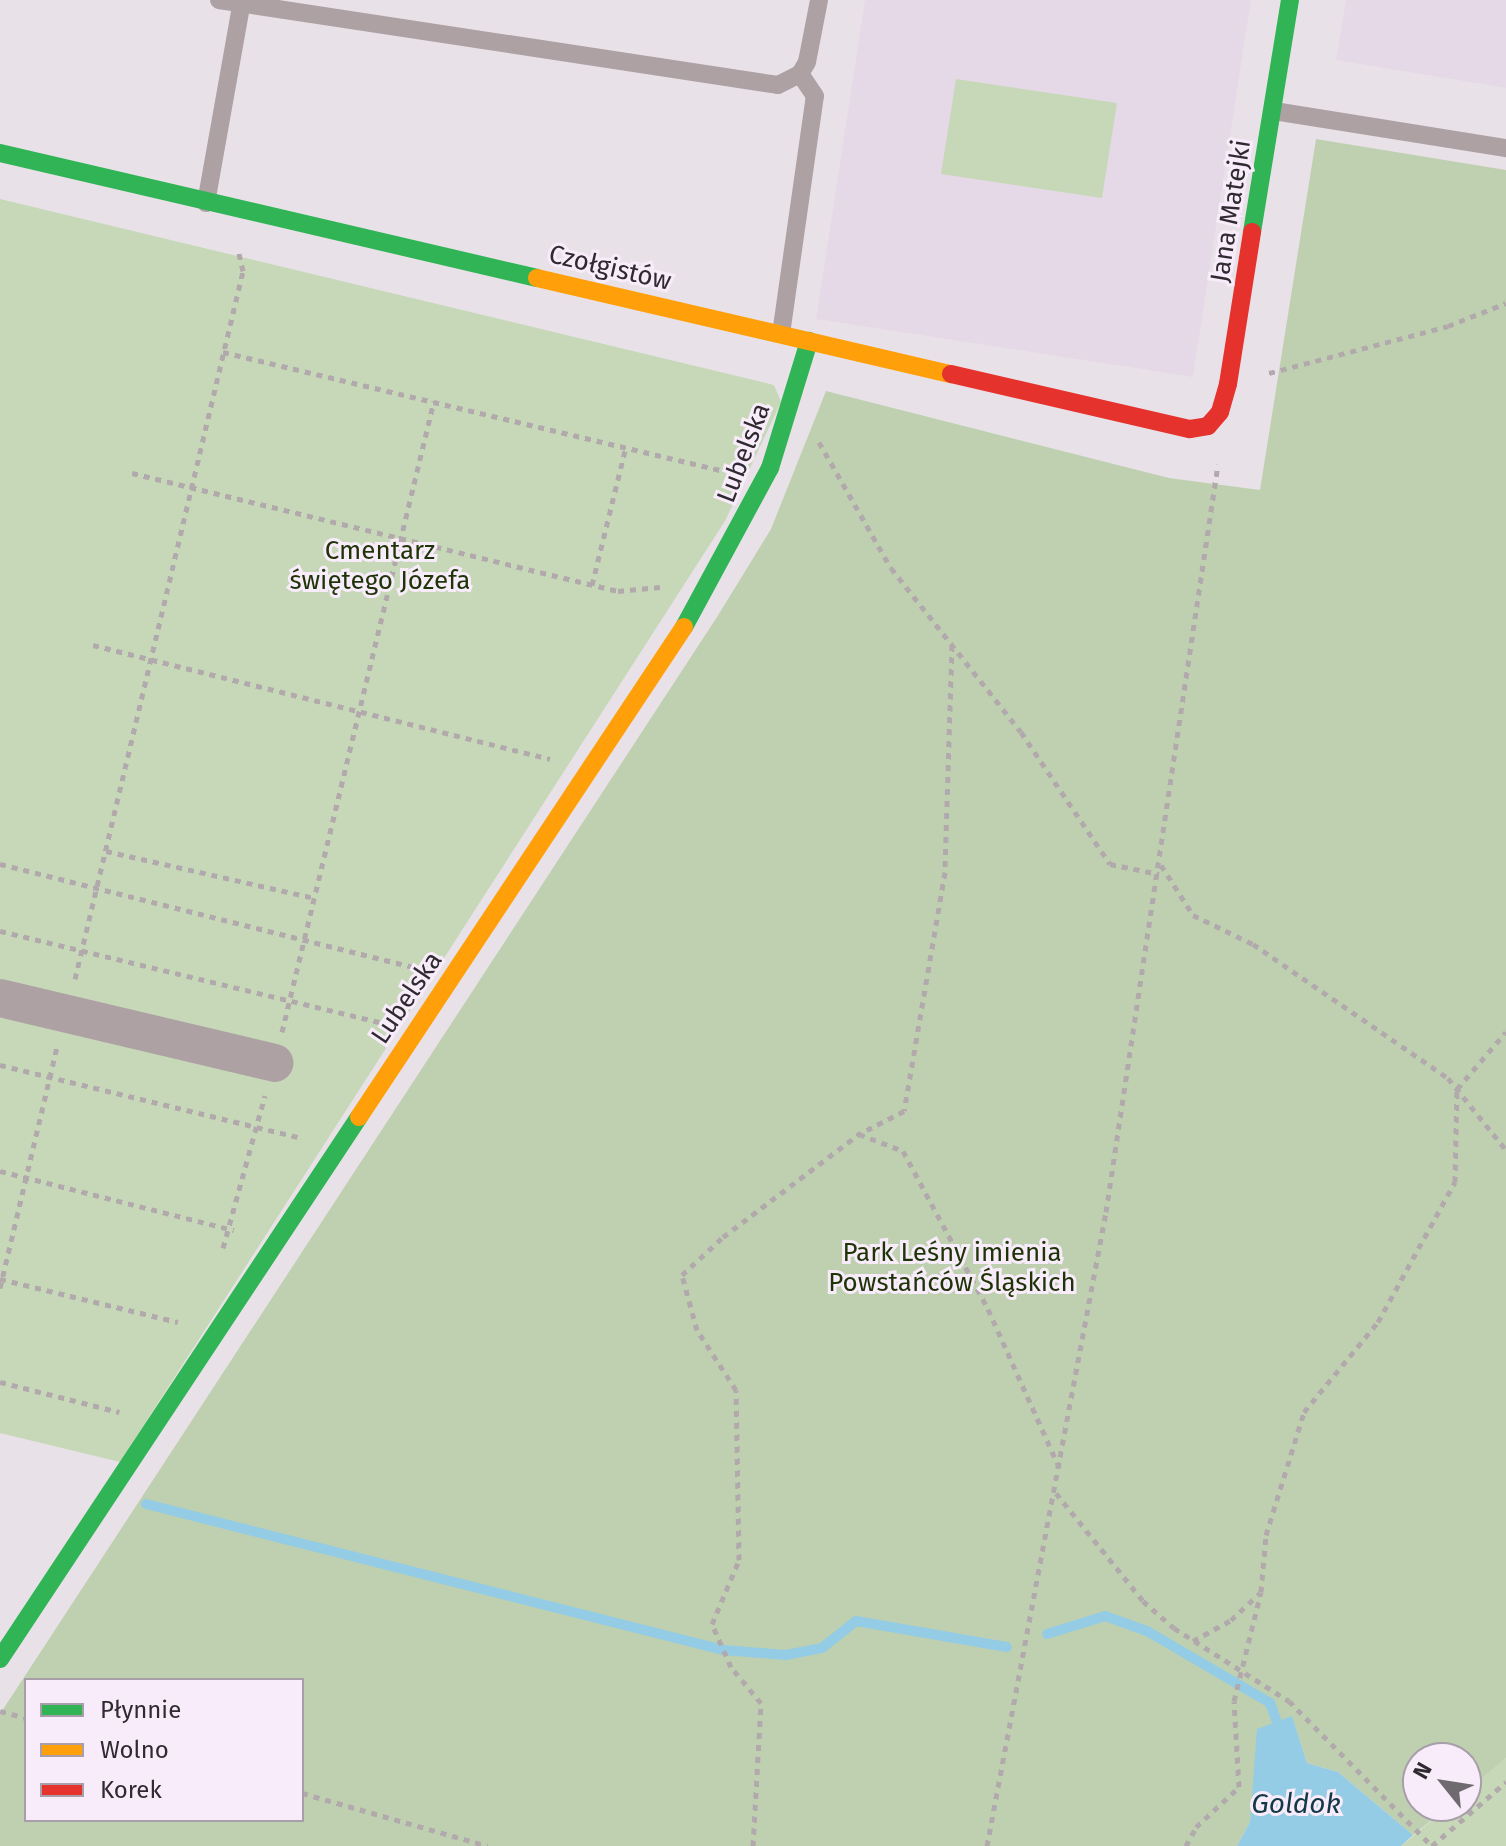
<!DOCTYPE html>
<meta charset="utf-8">
<style>
body{margin:0}
#map{position:relative;width:1506px;height:1846px;overflow:hidden;background:#e8e2e8;font-family:"Fira Sans",sans-serif}
div>[style]{position:absolute}
.built>*{inset:0;background:#e6d9e7}
.green>*{inset:0;background:#c6d8b8}
.forest>*{inset:0;background:#bfd0b0}
.water>*{inset:0;background:#93cce4}
.stream>*{height:10px;margin:-5px;padding:0 5px;transform-origin:5px;border-radius:5px;background:#93cce4}
.path>*{height:5px;margin-top:-2.5px;transform-origin:0;background:repeating-linear-gradient(90deg,#b2a9ac 0 6px,transparent 0 12px)}
.lane>*{height:18px;margin:-9px;padding:0 9px;transform-origin:9px;border-radius:9px;background:#ada1a3}
.street>*{height:38px;margin:-19px;padding:0 19px;transform-origin:19px;border-radius:19px;background:#ada1a3}
.fast>*{height:18px;margin:-9px;padding:0 9px;transform-origin:9px;border-radius:9px;background:#30b455}
.slow>*{height:18px;margin:-9px;padding:0 9px;transform-origin:9px;border-radius:9px;background:#ff9f0a}
.jam>*{height:18px;margin:-9px;padding:0 9px;transform-origin:9px;border-radius:9px;background:#e5322d}
span{translate:-50% -50%;white-space:nowrap;text-align:center;line-height:1.15;-webkit-text-stroke:6px #f8ecfa;paint-order:stroke}
.street-label{font-size:26px;color:#2e2a2f}
.park-label{font-size:26px;color:#1e3407}
.water-label{font-size:28px;color:#123947;font-style:italic}
.legend{position:absolute;left:24px;top:1678px;width:280px;height:144px;box-sizing:border-box;background:#f8ecfa;border:2px solid #a79ea9;margin:0;padding:10px 14px;list-style:none;font-size:24px;color:#2e2a2f}
.legend li{display:flex;align-items:center;gap:16px;height:40px}
.legend b{width:40px;border:2px solid #a79ea9}
.north{position:absolute;left:1402px;top:1742px;width:80px;height:80px;box-sizing:border-box;background:#f8ecfa;border:2px solid #a79ea9;border-radius:50%;rotate:300deg;font-size:22px;font-weight:700;line-height:32px;text-align:center;color:#2e2a2f}
.north::after{content:'';display:block;margin:auto;width:28px;height:36px;background:#6f6a70;clip-path:polygon(50% 0,100% 100%,50% 72%,0 100%)}
</style>
<div id="map">
<div class="built">
<i style="clip-path:polygon(865px 0,1251px 0,1193px 377px,816px 319px)"></i>
<i style="clip-path:polygon(1346px 0,1506px 0,1506px 88px,1336px 60px)"></i>
</div>
<div class="green">
<i style="clip-path:polygon(956px 79px,1117px 103px,1102px 198px,941px 174px)"></i>
<i style="clip-path:polygon(0 199px,774px 385px,781px 402px,725px 521px,120px 1462px,0 1433px)"></i>
<i style="clip-path:polygon(1506px 1758px,1506px 1846px,1401px 1846px,1449px 1806px,1466px 1806px,1466px 1792px)"></i>
</div>
<div class="forest">
<i style="clip-path:polygon(evenodd,1316px 139px,1506px 170px,1506px 1758px,1466px 1792px,1466px 1758px,1418px 1758px,1418px 1806px,1449px 1806px,1413px 1835px,1338px 1772px,1307px 1763px,1292px 1717px,1256px 1778px,1250px 1822px,1237px 1846px,0 1846px,0 1714px,717px 617px,771px 529px,826px 391px,1169px 478px,1260px 490px,1316px 139px,26px 1680px,302px 1680px,302px 1820px,26px 1820px,26px 1680px)"></i>
</div>
<div class="water">
<i style="clip-path:polygon(1292px 1716px,1307px 1763px,1338px 1772px,1413px 1835px,1401px 1846px,1237px 1846px,1250px 1822px,1257px 1729px)"></i>
</div>
<div class="stream">
<i style="left:146px;top:1504px;width:595px;rotate:14.2deg"></i>
<i style="left:723px;top:1650px;width:63px;rotate:4.5deg"></i>
<i style="left:786px;top:1655px;width:37px;rotate:-11deg"></i>
<i style="left:822px;top:1648px;width:43px;rotate:-38.5deg"></i>
<i style="left:856px;top:1621px;width:153px;rotate:9.8deg"></i>
<i style="left:1047px;top:1634px;width:61px;rotate:-17.2deg"></i>
<i style="left:1105px;top:1616px;width:45px;rotate:19.7deg"></i>
<i style="left:1147px;top:1631px;width:143px;rotate:30.3deg"></i>
<i style="left:1270px;top:1703px;width:30px;rotate:70deg"></i>
</div>
<div class="path">
<i style="left:223px;top:352px;width:515px;rotate:13.36deg"></i>
<i style="left:1269px;top:373px;width:185px;rotate:-14.7deg"></i>
<i style="left:1448px;top:326px;width:62px;rotate:-21.6deg"></i>
<i style="left:819px;top:442px;width:145px;rotate:60.3deg"></i>
<i style="left:891px;top:568px;width:209px;rotate:51.6deg"></i>
<i style="left:1021px;top:732px;width:159px;rotate:56deg"></i>
<i style="left:1110px;top:864px;width:50px;rotate:11.5deg"></i>
<i style="left:132px;top:473px;width:500px;rotate:13.65deg"></i>
<i style="left:618px;top:591px;width:42px;rotate:-5.4deg"></i>
<i style="left:592px;top:585px;width:142px;rotate:-76.2deg"></i>
<i style="left:93px;top:645px;width:471px;rotate:14deg"></i>
<i style="left:952px;top:645px;width:227px;rotate:91.8deg"></i>
<i style="left:945px;top:872px;width:242px;rotate:99.7deg"></i>
<i style="left:904px;top:1111px;width:51px;rotate:152.9deg"></i>
<i style="left:859px;top:1134px;width:47px;rotate:21.1deg"></i>
<i style="left:903px;top:1151px;width:179px;rotate:61.7deg"></i>
<i style="left:988px;top:1309px;width:175px;rotate:65.8deg"></i>
<i style="left:106px;top:851px;width:213px;rotate:12.7deg"></i>
<i style="left:0;top:864px;width:427px;rotate:14deg"></i>
<i style="left:1161px;top:865px;width:59px;rotate:57.4deg"></i>
<i style="left:1193px;top:915px;width:67px;rotate:25.8deg"></i>
<i style="left:1253px;top:944px;width:237px;rotate:34.5deg"></i>
<i style="left:1448px;top:1078px;width:92px;rotate:51.1deg"></i>
<i style="left:0;top:931px;width:391px;rotate:13.5deg"></i>
<i style="left:75px;top:979px;width:728px;rotate:-76.65deg"></i>
<i style="left:243px;top:271px;width:23px;rotate:-103deg"></i>
<i style="left:282px;top:1032px;width:649px;rotate:-76.46deg"></i>
<i style="left:0;top:1065px;width:310px;rotate:13.6deg"></i>
<i style="left:0;top:1171px;width:241px;rotate:14.2deg"></i>
<i style="left:223px;top:1248px;width:158px;rotate:-74.6deg"></i>
<i style="left:0;top:1279px;width:183px;rotate:13.6deg"></i>
<i style="left:0;top:1288px;width:248px;rotate:-76.7deg"></i>
<i style="left:0;top:1382px;width:123px;rotate:14.1deg"></i>
<i style="left:1056px;top:1493px;width:139px;rotate:51.1deg"></i>
<i style="left:1143px;top:1601px;width:41px;rotate:41.1deg"></i>
<i style="left:1174px;top:1628px;width:136px;rotate:32.4deg"></i>
<i style="left:1289px;top:1701px;width:204px;rotate:45.4deg"></i>
<i style="left:1432px;top:1846px;width:98px;rotate:-40.9deg"></i>
<i style="left:1193px;top:1641px;width:43px;rotate:-28.9deg"></i>
<i style="left:1231px;top:1620px;width:40px;rotate:-43deg"></i>
<i style="left:0;top:1711px;width:27px;rotate:15deg"></i>
<i style="left:302px;top:1793px;width:193px;rotate:15.9deg"></i>
<i style="left:753px;top:1846px;width:143px;rotate:-86.8deg"></i>
<i style="left:761px;top:1703px;width:47px;rotate:-129.8deg"></i>
<i style="left:731px;top:1667px;width:47px;rotate:-113.8deg"></i>
<i style="left:712px;top:1624px;width:69px;rotate:-67.1deg"></i>
<i style="left:739px;top:1560px;width:170px;rotate:-91deg"></i>
<i style="left:736px;top:1390px;width:72px;rotate:-123deg"></i>
<i style="left:697px;top:1330px;width:57px;rotate:-105.3deg"></i>
<i style="left:682px;top:1275px;width:56px;rotate:-42.8deg"></i>
<i style="left:723px;top:1237px;width:171px;rotate:-37.1deg"></i>
<i style="left:987px;top:1846px;width:645px;rotate:-79.37deg"></i>
<i style="left:1106px;top:1212px;width:756px;rotate:-81.48deg"></i>
<i style="left:1186px;top:1846px;width:21px;rotate:-62deg"></i>
<i style="left:1196px;top:1827px;width:59px;rotate:-42.9deg"></i>
<i style="left:1239px;top:1787px;width:86px;rotate:-93.3deg"></i>
<i style="left:1234px;top:1701px;width:112px;rotate:-76.1deg"></i>
<i style="left:1261px;top:1592px;width:57px;rotate:-85deg"></i>
<i style="left:1266px;top:1535px;width:129px;rotate:-72.8deg"></i>
<i style="left:1304px;top:1412px;width:117px;rotate:-50.6deg"></i>
<i style="left:1378px;top:1322px;width:160px;rotate:-61.2deg"></i>
<i style="left:1455px;top:1182px;width:93px;rotate:-88.8deg"></i>
<i style="left:1457px;top:1089px;width:75px;rotate:-49.3deg"></i>
</div>
<div class="lane">
<i style="left:219px;top:0;width:565px;rotate:8.65deg"></i>
<i style="left:778px;top:85px;width:25px;rotate:-27deg"></i>
<i style="left:800px;top:74px;width:14px;rotate:-60deg"></i>
<i style="left:807px;top:62px;width:63px;rotate:-79deg"></i>
<i style="left:1274px;top:111px;width:235px;rotate:9.1deg"></i>
<i style="left:206px;top:203px;width:206px;rotate:-79.9deg"></i>
<i style="left:781px;top:334px;width:240px;rotate:-81.9deg"></i>
<i style="left:815px;top:96px;width:27px;rotate:-124deg"></i>
</div>
<div class="street">
<i style="left:0;top:998px;width:282px;rotate:13.3deg"></i>
</div>
<div class="fast">
<i style="left:0;top:153px;width:551px;rotate:13.1deg"></i>
<i style="left:1252px;top:232px;width:235px;rotate:-80.7deg"></i>
<i style="left:684px;top:627px;width:181px;rotate:-61.6deg"></i>
<i style="left:770px;top:468px;width:133px;rotate:-72.9deg"></i>
<i style="left:0;top:1659px;width:650px;rotate:-56.48deg"></i>
</div>
<div class="slow">
<i style="left:537px;top:278px;width:425px;rotate:13.1deg"></i>
<i style="left:359px;top:1117px;width:588px;rotate:-56.45deg"></i>
</div>
<div class="jam">
<i style="left:951px;top:374px;width:245px;rotate:13deg"></i>
<i style="left:1190px;top:429px;width:18px;rotate:-9deg"></i>
<i style="left:1208px;top:426px;width:18px;rotate:-49deg"></i>
<i style="left:1220px;top:412px;width:29px;rotate:-74deg"></i>
<i style="left:1228px;top:384px;width:154px;rotate:-81deg"></i>
</div>
<div class="street-label">
<span style="left:1231px;top:211px;rotate:-81deg">Jana Matejki</span>
<span style="left:610px;top:268px;rotate:13deg">Czołgistów</span>
<span style="left:744px;top:453px;rotate:-69deg">Lubelska</span>
<span style="left:407px;top:998px;rotate:-56deg">Lubelska</span>
</div>
<div class="park-label">
<span style="left:380px;top:566px">Cmentarz<br>świętego Józefa</span>
<span style="left:952px;top:1268px">Park Leśny imienia<br>Powstańców Śląskich</span>
</div>
<div class="water-label">
<span style="left:1296px;top:1804px">Goldok</span>
</div>
<ul class="legend">
<li><b style="height:10px;background:#30b455"></b>Płynnie</li>
<li><b style="height:10px;background:#ff9f0a"></b>Wolno</li>
<li><b style="height:10px;background:#e5322d"></b>Korek</li>
</ul>
<div class="north">N</div>
</div>
